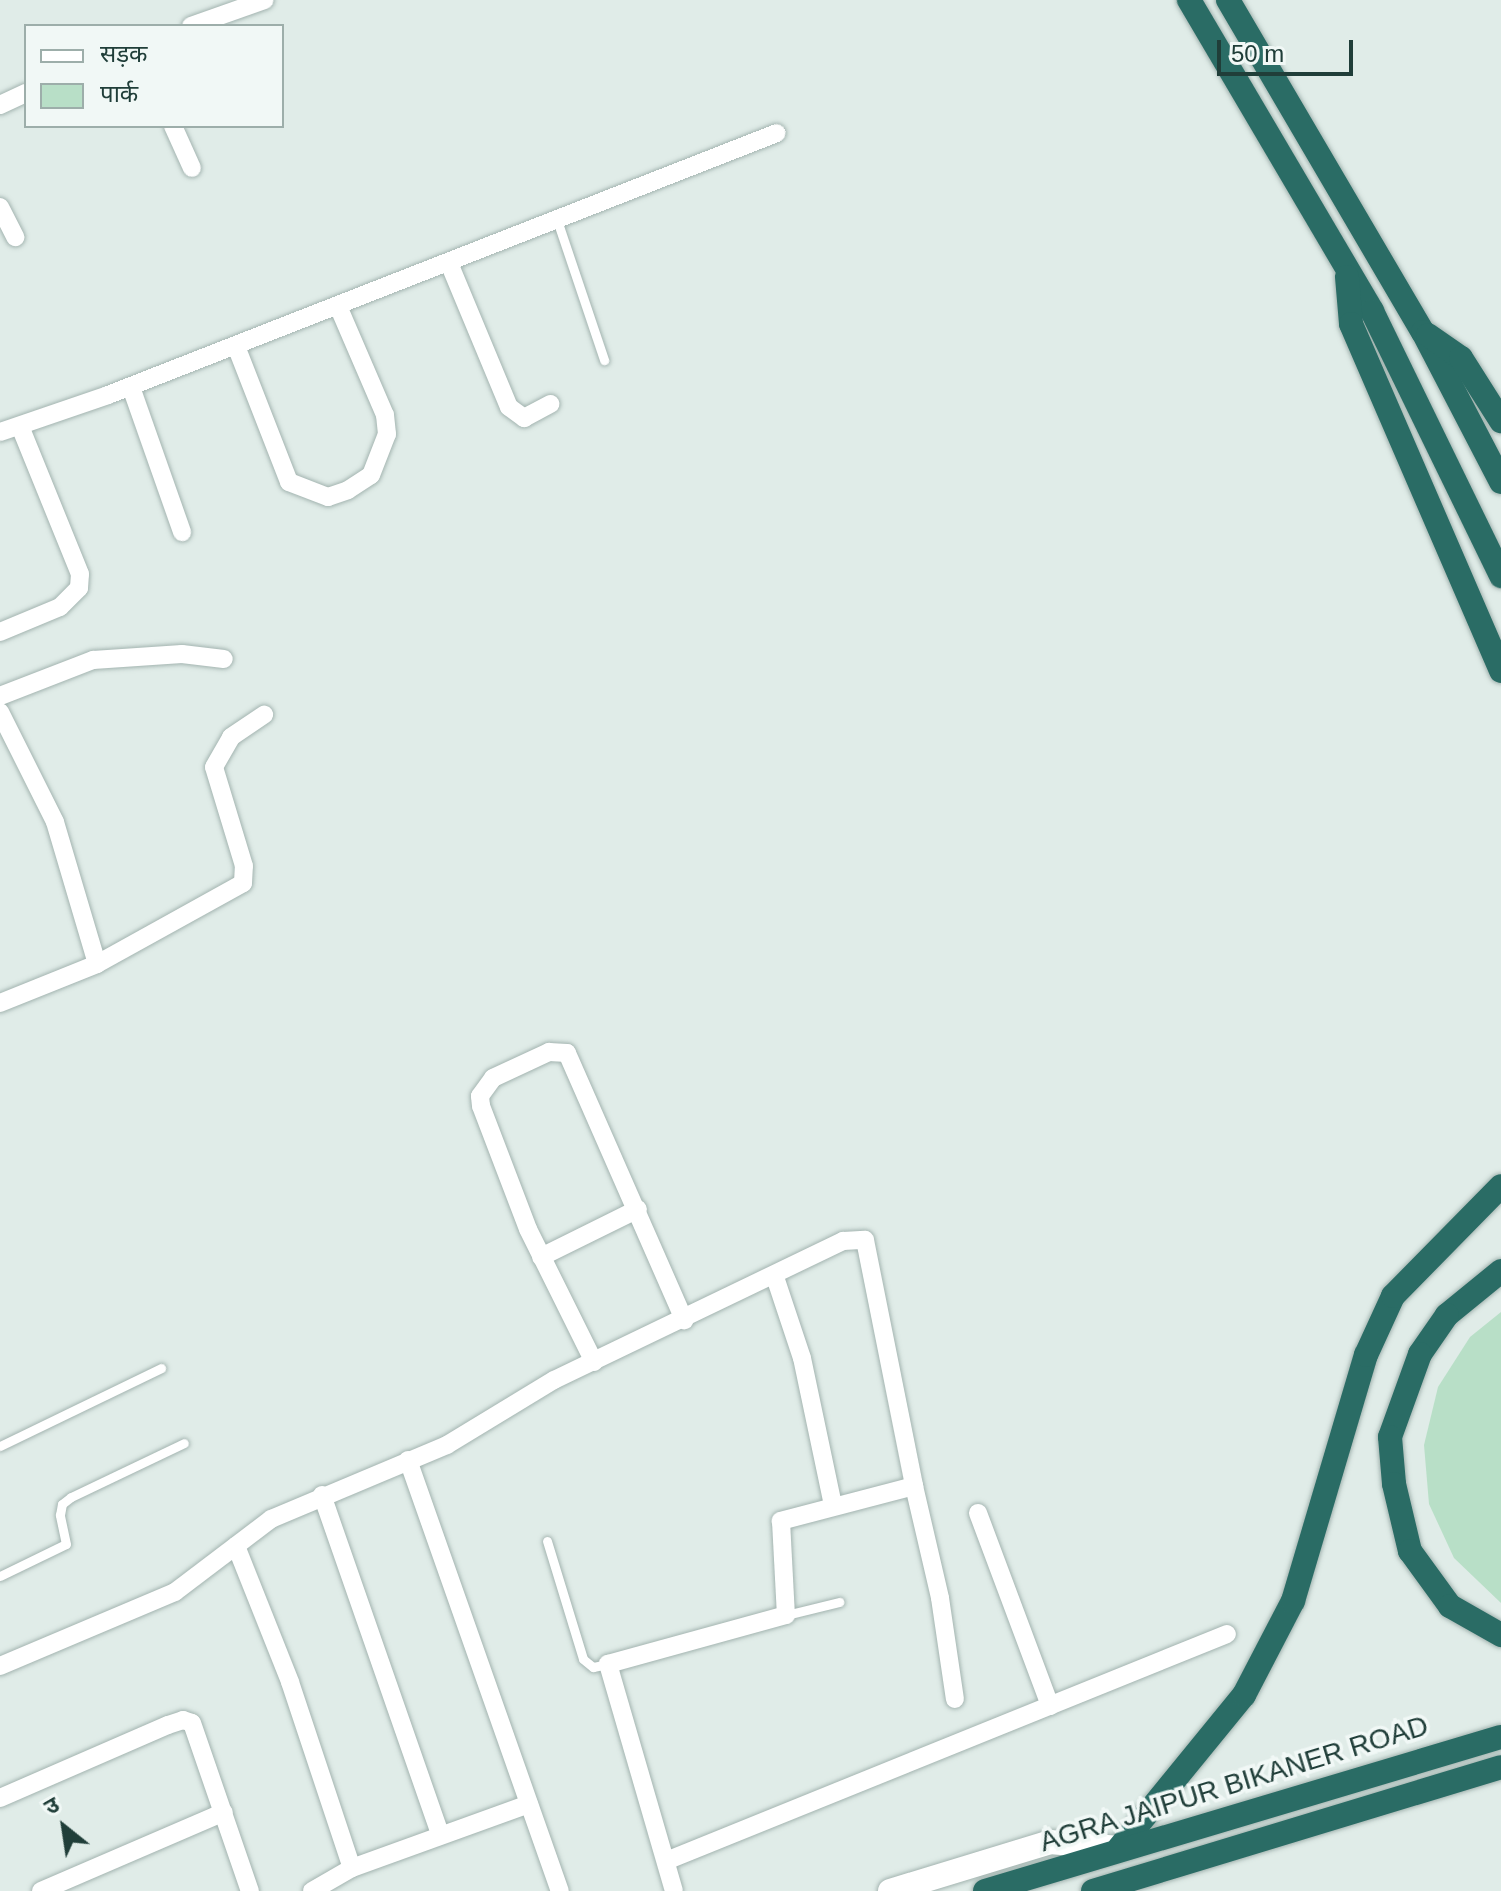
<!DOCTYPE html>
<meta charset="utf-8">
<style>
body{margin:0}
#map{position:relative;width:1501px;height:1891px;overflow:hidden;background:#e0ece8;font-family:Helvetica,"Noto Sans Devanagari",sans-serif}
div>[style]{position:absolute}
.green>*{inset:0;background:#b8dfc7}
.roads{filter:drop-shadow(0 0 2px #a3b4b0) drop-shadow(0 0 2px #a3b4b0)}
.lane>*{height:9px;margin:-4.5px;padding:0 4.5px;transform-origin:4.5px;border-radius:4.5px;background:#fff}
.street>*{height:18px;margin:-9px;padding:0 9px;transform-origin:9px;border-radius:9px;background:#fff}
.secondary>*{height:24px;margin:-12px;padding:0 12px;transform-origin:12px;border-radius:12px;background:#fff}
.highway>*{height:24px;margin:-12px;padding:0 12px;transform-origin:12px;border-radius:12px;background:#2a6c65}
span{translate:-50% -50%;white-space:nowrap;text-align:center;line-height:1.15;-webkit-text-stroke:7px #f1f8f6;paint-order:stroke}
.street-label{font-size:28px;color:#203e39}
.legend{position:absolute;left:24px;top:24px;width:260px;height:104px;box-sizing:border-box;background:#f1f8f6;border:2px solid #9daeaa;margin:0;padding:10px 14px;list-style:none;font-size:24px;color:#203e39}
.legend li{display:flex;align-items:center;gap:16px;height:40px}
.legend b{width:40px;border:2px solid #9daeaa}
.north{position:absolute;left:24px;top:1787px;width:80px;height:80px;-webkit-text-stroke:6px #f1f8f6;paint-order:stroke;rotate:330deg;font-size:22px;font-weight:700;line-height:32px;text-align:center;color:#203e39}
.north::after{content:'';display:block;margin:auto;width:28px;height:36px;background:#203e39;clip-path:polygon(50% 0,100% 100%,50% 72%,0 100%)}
.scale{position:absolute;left:1217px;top:40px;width:136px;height:36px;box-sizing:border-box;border:4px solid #203e39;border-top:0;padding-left:10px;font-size:24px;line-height:28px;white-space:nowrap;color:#203e39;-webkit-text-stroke:6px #f1f8f6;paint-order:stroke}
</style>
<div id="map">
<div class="green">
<i style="clip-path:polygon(1501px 1312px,1501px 1603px,1454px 1558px,1429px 1504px,1424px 1445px,1438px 1387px,1470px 1337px)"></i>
</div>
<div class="roads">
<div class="lane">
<i style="left:557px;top:220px;width:148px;rotate:71.4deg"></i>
<i style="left:0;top:1446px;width:179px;rotate:-25.8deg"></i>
<i style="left:547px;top:1541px;width:123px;rotate:73deg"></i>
<i style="left:583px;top:1659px;width:13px;rotate:39deg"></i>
<i style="left:593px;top:1667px;width:15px;rotate:-11deg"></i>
<i style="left:0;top:1576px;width:73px;rotate:-25.9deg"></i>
<i style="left:66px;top:1544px;width:30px;rotate:-102deg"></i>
<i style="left:60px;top:1515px;width:11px;rotate:-80deg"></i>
<i style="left:62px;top:1504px;width:11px;rotate:-38deg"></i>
<i style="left:71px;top:1497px;width:125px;rotate:-25.5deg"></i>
<i style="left:786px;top:1615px;width:55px;rotate:-13.8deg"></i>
</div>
<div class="street">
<i style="left:191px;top:26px;width:78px;rotate:-19.4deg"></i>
<i style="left:0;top:105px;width:29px;rotate:-25deg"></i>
<i style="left:173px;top:126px;width:46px;rotate:65.7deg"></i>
<i style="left:0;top:207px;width:34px;rotate:63deg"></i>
<i style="left:449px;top:263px;width:156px;rotate:67.4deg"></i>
<i style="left:509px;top:407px;width:19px;rotate:36deg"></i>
<i style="left:524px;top:418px;width:30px;rotate:-28deg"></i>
<i style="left:236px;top:346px;width:146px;rotate:68.7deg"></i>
<i style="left:289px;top:482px;width:42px;rotate:21deg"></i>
<i style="left:328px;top:497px;width:21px;rotate:-19deg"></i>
<i style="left:348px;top:490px;width:27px;rotate:-33deg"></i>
<i style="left:371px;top:475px;width:44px;rotate:-68.7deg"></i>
<i style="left:387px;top:434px;width:19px;rotate:-96deg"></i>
<i style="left:385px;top:415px;width:119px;rotate:-113.3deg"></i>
<i style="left:131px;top:387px;width:154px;rotate:70.6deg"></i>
<i style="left:0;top:432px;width:114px;rotate:-18.9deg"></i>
<i style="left:108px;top:395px;width:718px;rotate:-21.39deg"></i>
<i style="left:0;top:632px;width:65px;rotate:-22.6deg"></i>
<i style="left:60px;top:607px;width:27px;rotate:-45deg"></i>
<i style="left:79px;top:588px;width:14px;rotate:-86deg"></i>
<i style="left:80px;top:574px;width:160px;rotate:-112.1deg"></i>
<i style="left:0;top:696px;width:100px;rotate:-21.2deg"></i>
<i style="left:93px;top:660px;width:89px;rotate:-3.9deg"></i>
<i style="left:182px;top:654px;width:42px;rotate:6.8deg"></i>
<i style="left:0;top:712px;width:123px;rotate:63.4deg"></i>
<i style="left:55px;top:822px;width:148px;rotate:73.5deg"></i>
<i style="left:0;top:1003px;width:105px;rotate:-21.9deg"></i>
<i style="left:97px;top:964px;width:167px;rotate:-29deg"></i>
<i style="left:243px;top:883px;width:17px;rotate:-87deg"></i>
<i style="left:244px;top:866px;width:103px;rotate:-106.9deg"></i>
<i style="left:214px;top:767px;width:34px;rotate:-60deg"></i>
<i style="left:231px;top:737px;width:40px;rotate:-34deg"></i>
<i style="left:541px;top:1257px;width:108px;rotate:-26.3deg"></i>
<i style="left:775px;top:1277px;width:85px;rotate:71.6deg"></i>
<i style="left:802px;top:1358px;width:150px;rotate:78.1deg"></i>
<i style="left:594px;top:1362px;width:148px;rotate:-116.4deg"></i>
<i style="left:528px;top:1229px;width:132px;rotate:-110.9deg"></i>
<i style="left:481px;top:1106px;width:10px;rotate:-96deg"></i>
<i style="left:480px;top:1096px;width:22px;rotate:-54deg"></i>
<i style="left:493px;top:1078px;width:62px;rotate:-24.9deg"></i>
<i style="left:549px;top:1052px;width:18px;rotate:3deg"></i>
<i style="left:567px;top:1053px;width:292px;rotate:66.3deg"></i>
<i style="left:408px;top:1460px;width:457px;rotate:70.6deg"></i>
<i style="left:914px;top:1486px;width:115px;rotate:76.9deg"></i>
<i style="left:940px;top:1598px;width:102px;rotate:81.6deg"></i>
<i style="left:322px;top:1495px;width:359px;rotate:70.8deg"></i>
<i style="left:978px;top:1513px;width:206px;rotate:69.5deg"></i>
<i style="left:236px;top:1546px;width:146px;rotate:68.3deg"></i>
<i style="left:290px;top:1682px;width:196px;rotate:71.6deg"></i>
<i style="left:0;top:1666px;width:190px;rotate:-22.9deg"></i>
<i style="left:175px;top:1592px;width:121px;rotate:-37.2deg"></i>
<i style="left:271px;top:1519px;width:191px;rotate:-22.8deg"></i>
<i style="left:447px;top:1445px;width:125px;rotate:-31.3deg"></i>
<i style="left:554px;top:1380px;width:321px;rotate:-25.7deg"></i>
<i style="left:843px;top:1241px;width:22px;rotate:-3deg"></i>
<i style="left:865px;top:1240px;width:251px;rotate:78.7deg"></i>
<i style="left:914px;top:1486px;width:138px;rotate:165.3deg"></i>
<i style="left:781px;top:1521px;width:94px;rotate:87deg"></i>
<i style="left:786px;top:1615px;width:185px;rotate:164.6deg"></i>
<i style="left:608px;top:1664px;width:236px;rotate:73.8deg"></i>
<i style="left:0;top:1798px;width:183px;rotate:-23.5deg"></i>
<i style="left:168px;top:1725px;width:16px;rotate:-18deg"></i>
<i style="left:183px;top:1720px;width:9px;rotate:18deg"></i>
<i style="left:192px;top:1723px;width:178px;rotate:71deg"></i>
<i style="left:666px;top:1861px;width:605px;rotate:-22.03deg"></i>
<i style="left:41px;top:1891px;width:199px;rotate:-23.3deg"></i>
<i style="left:312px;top:1891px;width:46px;rotate:-29.9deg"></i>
<i style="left:352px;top:1868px;width:188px;rotate:-19.9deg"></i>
</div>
<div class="secondary">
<i style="left:890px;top:1891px;width:167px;rotate:-17deg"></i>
<i style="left:1050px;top:1842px;width:69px;rotate:5deg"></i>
</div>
<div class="highway">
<i style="left:1189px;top:0;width:361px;rotate:59.5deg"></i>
<i style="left:1372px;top:311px;width:295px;rotate:64deg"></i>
<i style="left:1228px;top:0;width:385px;rotate:59.6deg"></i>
<i style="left:1423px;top:332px;width:169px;rotate:62.5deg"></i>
<i style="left:1347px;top:277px;width:47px;rotate:85.1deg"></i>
<i style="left:1351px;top:324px;width:378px;rotate:66.6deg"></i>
<i style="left:1428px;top:335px;width:40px;rotate:34.9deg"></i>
<i style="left:1461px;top:358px;width:75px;rotate:57.6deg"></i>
<i style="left:1501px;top:1271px;width:70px;rotate:140.8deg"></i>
<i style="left:1447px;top:1315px;width:47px;rotate:124.7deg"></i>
<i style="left:1420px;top:1354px;width:88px;rotate:109.9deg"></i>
<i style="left:1390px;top:1437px;width:47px;rotate:85.1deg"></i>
<i style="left:1394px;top:1484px;width:69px;rotate:76.6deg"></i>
<i style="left:1410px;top:1551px;width:68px;rotate:54deg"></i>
<i style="left:1450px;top:1606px;width:59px;rotate:29.6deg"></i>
<i style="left:1119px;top:1848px;width:198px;rotate:-50.8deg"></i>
<i style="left:1244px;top:1695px;width:106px;rotate:-62.5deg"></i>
<i style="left:1293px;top:1601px;width:257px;rotate:-73.5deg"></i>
<i style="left:1366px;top:1355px;width:65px;rotate:-65.4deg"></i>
<i style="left:1393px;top:1296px;width:154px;rotate:-45.5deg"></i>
<i style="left:985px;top:1891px;width:538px;rotate:-16.62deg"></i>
<i style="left:1093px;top:1891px;width:426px;rotate:-16.9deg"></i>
</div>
</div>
<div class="street-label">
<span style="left:1234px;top:1784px;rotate:-17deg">AGRA JAIPUR BIKANER ROAD</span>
</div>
<ul class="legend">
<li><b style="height:10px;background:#fff"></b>सड़क</li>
<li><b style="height:22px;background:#b8dfc7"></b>पार्क</li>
</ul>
<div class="north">उ</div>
<div class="scale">50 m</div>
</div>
